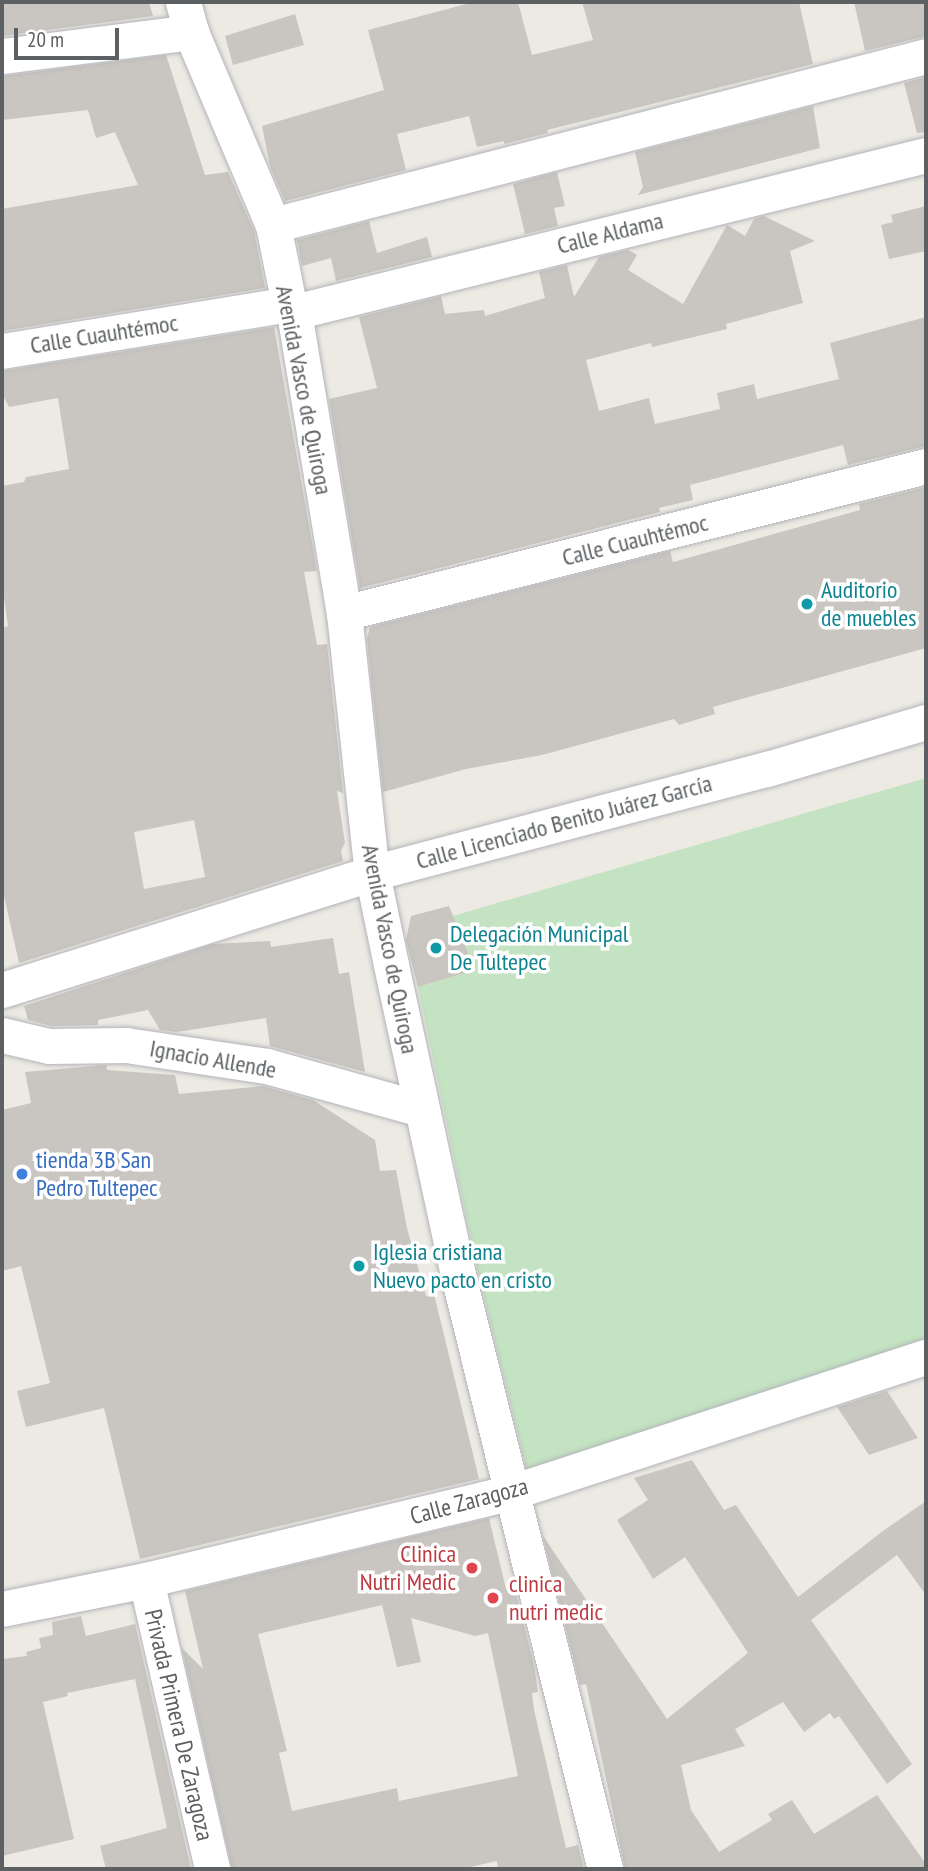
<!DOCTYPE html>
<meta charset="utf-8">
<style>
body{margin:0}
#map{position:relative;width:928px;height:1871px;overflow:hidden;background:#edeae4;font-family:"PT Sans Narrow",sans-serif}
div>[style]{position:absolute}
.green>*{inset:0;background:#c4e3c2}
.building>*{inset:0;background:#c9c5c0}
.roads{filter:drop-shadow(0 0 2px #b1b4b8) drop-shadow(0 0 2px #b1b4b8)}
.minor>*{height:35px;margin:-17.5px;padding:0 17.5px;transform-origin:17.5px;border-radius:17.5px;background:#fff}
.dots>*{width:19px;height:19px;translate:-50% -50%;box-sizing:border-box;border:4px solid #fff;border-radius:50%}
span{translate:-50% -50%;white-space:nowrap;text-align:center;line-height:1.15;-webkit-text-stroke:7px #fff;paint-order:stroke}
.street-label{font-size:24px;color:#5c6063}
.culture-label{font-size:24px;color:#0d838f}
.left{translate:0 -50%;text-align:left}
.shop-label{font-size:24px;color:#366cbe}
.health-label{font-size:24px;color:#be3a42}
.right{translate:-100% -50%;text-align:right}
.frame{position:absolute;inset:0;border:4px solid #5c6063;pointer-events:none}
.scale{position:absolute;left:14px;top:28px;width:105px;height:32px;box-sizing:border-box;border:4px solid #5c6063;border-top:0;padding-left:9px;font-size:21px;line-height:24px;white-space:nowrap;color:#5c6063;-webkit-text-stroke:5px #fff;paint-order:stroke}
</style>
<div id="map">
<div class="green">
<i style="clip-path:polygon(926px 778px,926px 1339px,528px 1475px,477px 1268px,418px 987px,475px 970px,453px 916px)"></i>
</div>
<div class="building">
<i style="clip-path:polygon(2px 2px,149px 2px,153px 16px,2px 36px)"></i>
<i style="clip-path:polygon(474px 2px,518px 2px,532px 55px,593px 40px,582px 2px,799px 2px,813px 64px,547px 130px,548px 133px,504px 144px,504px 141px,477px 147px,469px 116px,397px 134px,406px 170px,285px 201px,270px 166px,262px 126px,384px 90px,368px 30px)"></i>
<i style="clip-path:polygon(854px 2px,926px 2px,926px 36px,865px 51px)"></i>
<i style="clip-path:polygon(295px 14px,304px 45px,233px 65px,225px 36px)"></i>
<i style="clip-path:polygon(166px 55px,205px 175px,228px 172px,254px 231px,265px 288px,2px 331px,2px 209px,138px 185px,115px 132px,96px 138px,88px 110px,2px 120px,2px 76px)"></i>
<i style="clip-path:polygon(926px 77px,926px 132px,917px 133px,904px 83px)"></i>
<i style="clip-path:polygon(813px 106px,820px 148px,638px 195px,643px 187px,635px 152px)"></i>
<i style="clip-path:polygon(557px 172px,565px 206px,554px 208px,558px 226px,525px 234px,513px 184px)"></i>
<i style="clip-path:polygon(926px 206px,926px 251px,889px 259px,881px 225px,893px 222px,891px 215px)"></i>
<i style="clip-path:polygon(764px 216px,815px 241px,790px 251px,803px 303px,726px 324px,727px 329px,652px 347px,651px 343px,586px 360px,599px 411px,649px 398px,655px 424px,720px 409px,717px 393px,754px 384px,757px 399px,839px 379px,830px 343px,926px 317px,926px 446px,848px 465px,843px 445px,690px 485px,693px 500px,659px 508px,660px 512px,360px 588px,329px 399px,377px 388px,359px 317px,441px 296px,445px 314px,484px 310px,485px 316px,545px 298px,539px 272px,567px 265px,574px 297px,599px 257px,628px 250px,637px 255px,628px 270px,683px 304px,727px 225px,745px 236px,754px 219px)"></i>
<i style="clip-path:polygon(369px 221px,377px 253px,427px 237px,432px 257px,336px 281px,331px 258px,302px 266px,297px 240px)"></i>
<i style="clip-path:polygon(evenodd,274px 327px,317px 571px,304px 572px,317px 645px,327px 644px,343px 793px,337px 791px,345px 843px,341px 851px,343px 861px,19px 963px,2px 887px,2px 628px,8px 626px,2px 583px,2px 486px,24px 482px,26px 477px,69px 469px,58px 398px,9px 407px,2px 393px,2px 371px,274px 327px,194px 820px,205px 877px,144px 889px,134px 832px,194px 820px)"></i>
<i style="clip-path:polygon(926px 487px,926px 648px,713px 707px,715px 714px,679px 725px,674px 719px,542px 755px,466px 769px,383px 792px,367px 639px,370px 627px,670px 551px,673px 562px,860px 510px,859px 504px)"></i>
<i style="clip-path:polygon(449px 906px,475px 970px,418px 987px,406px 940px,411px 916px)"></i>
<i style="clip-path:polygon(333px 938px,339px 974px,349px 972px,365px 1072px,270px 1046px,266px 1018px,177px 1032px,160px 1030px,148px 1010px,98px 1020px,98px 1025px,51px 1026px,28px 1020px,24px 1006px,213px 944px,270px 941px,271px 947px)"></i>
<i style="clip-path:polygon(106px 1065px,107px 1070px,175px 1075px,179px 1094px,263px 1086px,313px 1100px,375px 1140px,380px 1171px,396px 1170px,407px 1228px,426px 1296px,434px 1294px,479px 1479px,140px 1559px,104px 1408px,26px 1427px,17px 1391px,50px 1383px,21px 1266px,2px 1271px,2px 1110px,31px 1103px,25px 1072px)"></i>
<i style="clip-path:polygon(887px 1391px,918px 1438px,869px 1455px,837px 1407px)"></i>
<i style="clip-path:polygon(692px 1460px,724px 1510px,736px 1505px,798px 1597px,883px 1531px,926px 1501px,926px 1595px,897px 1555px,811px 1620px,912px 1764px,887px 1784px,839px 1716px,834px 1719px,830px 1713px,804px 1732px,783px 1702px,735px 1729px,745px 1746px,681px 1765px,691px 1810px,719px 1852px,772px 1820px,768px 1814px,792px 1800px,814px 1834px,877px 1795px,926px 1864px,926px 1869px,625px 1869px,586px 1684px,580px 1685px,543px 1536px,667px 1719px,748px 1653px,685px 1557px,653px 1579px,617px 1520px,648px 1500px,634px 1478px)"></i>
<i style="clip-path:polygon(evenodd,489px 1518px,506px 1589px,514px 1585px,534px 1665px,538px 1692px,532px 1693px,534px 1710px,566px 1848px,578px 1845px,584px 1869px,498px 1869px,497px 1861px,461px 1869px,232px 1869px,182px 1648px,203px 1669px,185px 1591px,489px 1518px,382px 1605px,397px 1667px,421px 1662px,411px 1618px,475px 1636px,488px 1633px,518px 1776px,399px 1801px,397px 1788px,292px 1811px,279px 1753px,287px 1751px,258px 1634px,382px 1605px)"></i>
<i style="clip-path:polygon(81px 1616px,86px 1636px,135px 1624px,191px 1869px,106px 1869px,100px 1846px,167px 1828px,135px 1679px,67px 1693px,68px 1696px,43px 1702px,74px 1839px,2px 1856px,2px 1659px,27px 1656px,26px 1652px,41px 1648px,39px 1638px,53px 1635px,52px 1622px)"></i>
</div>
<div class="roads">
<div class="minor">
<i style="left:183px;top:2px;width:31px;rotate:75deg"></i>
<i style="left:191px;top:32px;width:210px;rotate:67deg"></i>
<i style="left:273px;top:225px;width:81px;rotate:78.6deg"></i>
<i style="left:289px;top:304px;width:9px;rotate:58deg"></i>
<i style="left:294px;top:312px;width:305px;rotate:80.6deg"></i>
<i style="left:344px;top:613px;width:262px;rotate:83.9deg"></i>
<i style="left:372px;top:873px;width:94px;rotate:78.3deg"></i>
<i style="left:391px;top:965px;width:317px;rotate:77.8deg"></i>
<i style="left:458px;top:1275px;width:612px;rotate:76.1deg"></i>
<i style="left:2px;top:56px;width:191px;rotate:-7.2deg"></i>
<i style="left:273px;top:225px;width:675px;rotate:-14.51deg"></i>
<i style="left:294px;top:312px;width:651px;rotate:-13.95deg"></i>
<i style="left:2px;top:351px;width:291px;rotate:-9.3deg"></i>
<i style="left:344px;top:613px;width:600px;rotate:-14.18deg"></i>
<i style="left:2px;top:990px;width:388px;rotate:-17.5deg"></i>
<i style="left:372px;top:873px;width:408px;rotate:-14.8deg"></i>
<i style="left:767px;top:769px;width:166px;rotate:-16.5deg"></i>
<i style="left:2px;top:1035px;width:48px;rotate:13.2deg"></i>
<i style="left:49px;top:1046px;width:77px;rotate:-0.7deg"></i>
<i style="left:126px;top:1045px;width:143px;rotate:8.5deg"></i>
<i style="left:267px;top:1066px;width:160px;rotate:15.6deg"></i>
<i style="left:146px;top:1580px;width:296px;rotate:77.1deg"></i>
<i style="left:2px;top:1609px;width:147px;rotate:-11.4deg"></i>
<i style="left:146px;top:1580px;width:376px;rotate:-13.5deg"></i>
<i style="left:512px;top:1492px;width:435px;rotate:-18.1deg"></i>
</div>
</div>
<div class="dots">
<i style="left:807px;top:604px;background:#0f9aa8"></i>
<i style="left:436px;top:948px;background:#0f9aa8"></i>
<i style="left:22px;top:1174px;background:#3f7fe0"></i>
<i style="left:359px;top:1266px;background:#0f9aa8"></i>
<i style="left:472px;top:1568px;background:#e0444e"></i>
<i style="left:493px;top:1598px;background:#e0444e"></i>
</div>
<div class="street-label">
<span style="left:610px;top:233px;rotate:-14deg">Calle Aldama</span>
<span style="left:104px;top:334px;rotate:-9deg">Calle Cuauhtémoc</span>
<span style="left:304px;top:390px;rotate:79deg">Avenida Vasco de Quiroga</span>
<span style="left:635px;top:540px;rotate:-14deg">Calle Cuauhtémoc</span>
<span style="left:564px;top:822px;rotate:-15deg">Calle Licenciado Benito Juárez García</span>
<span style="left:390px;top:949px;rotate:79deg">Avenida Vasco de Quiroga</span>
<span style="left:213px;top:1059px;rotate:10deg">Ignacio Allende</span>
<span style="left:469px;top:1501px;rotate:-15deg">Calle Zaragoza</span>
<span style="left:179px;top:1725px;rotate:77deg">Privada Primera De Zaragoza</span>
</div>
<div class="culture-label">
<span class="left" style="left:821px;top:604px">Auditorio<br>de muebles</span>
<span class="left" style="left:450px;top:948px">Delegación Municipal<br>De Tultepec</span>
<span class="left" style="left:373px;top:1266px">Iglesia cristiana<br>Nuevo pacto en cristo</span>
</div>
<div class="shop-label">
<span class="left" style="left:36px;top:1174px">tienda 3B San<br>Pedro Tultepec</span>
</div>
<div class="health-label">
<span class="right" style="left:456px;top:1568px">Clinica<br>Nutri Medic</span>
<span class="left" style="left:509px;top:1598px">clinica<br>nutri medic</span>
</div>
<div class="frame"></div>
<div class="scale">20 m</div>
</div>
